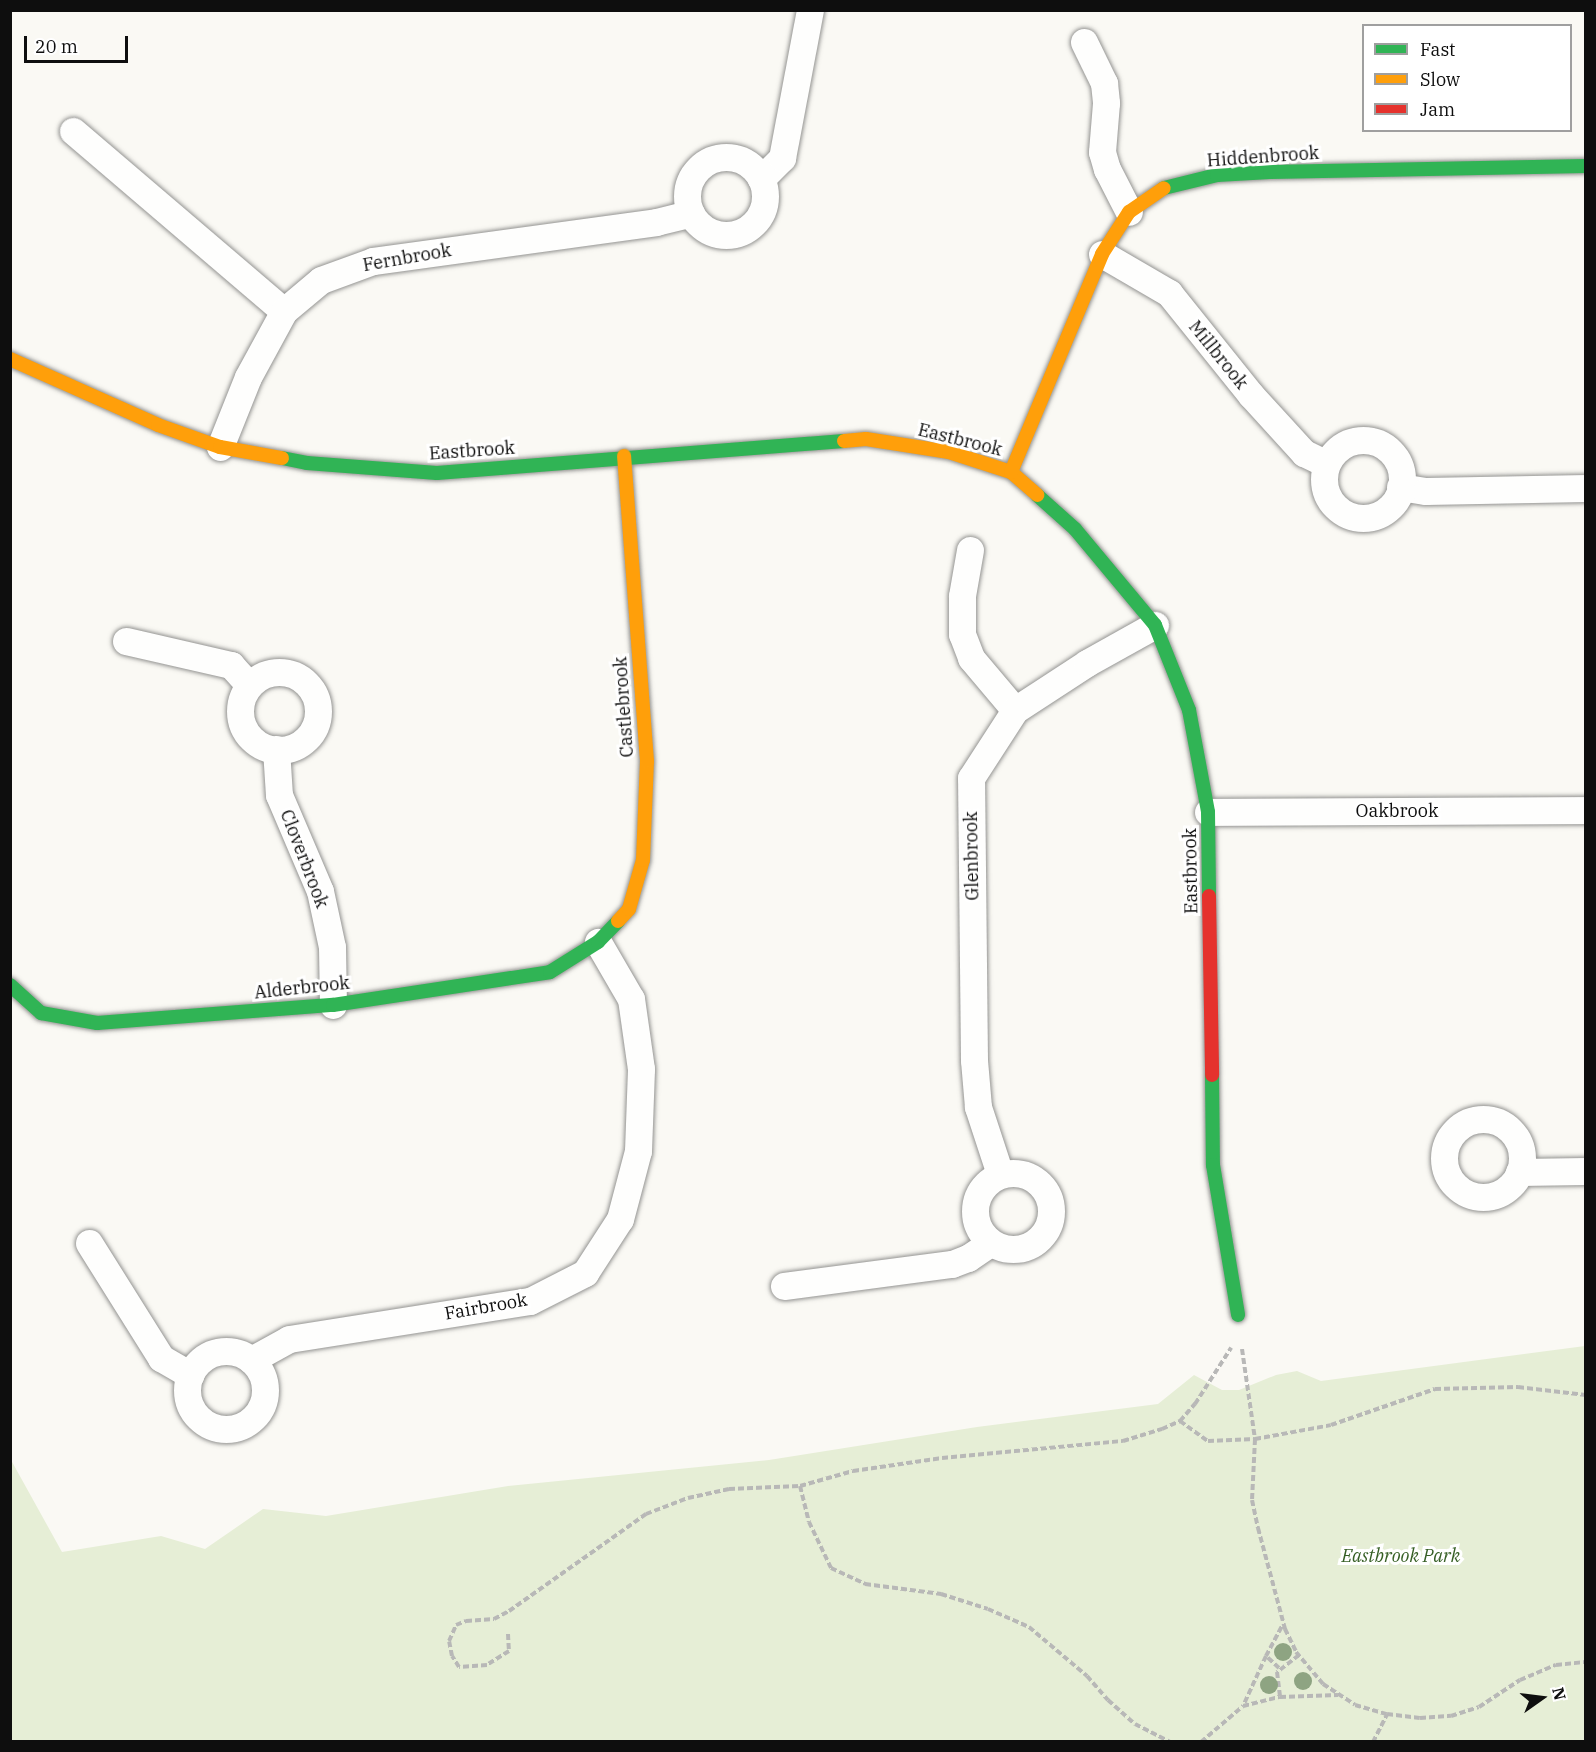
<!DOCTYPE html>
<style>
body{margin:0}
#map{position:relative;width:1596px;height:1752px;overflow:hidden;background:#faf9f4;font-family:"IBM Plex Serif",serif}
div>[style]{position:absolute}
.green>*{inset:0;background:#e6eed6}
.path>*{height:4px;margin-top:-2px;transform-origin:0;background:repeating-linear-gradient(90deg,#b8b8b7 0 6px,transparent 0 9px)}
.roads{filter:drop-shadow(0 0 2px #949492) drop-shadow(0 0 2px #949492)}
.street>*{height:27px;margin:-13.5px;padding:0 13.5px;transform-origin:13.5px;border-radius:13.5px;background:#fefefd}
.street>.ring{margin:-13.5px;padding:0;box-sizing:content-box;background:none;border:27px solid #fefefd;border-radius:50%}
.fast>*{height:14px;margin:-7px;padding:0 7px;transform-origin:7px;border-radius:7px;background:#30b455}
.slow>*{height:14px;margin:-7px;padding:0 7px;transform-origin:7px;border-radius:7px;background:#ff9f0a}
.jam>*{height:14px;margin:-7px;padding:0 7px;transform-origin:7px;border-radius:7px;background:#e5322d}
.trees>*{width:18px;height:18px;margin:-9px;border-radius:50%;background:#8ea482}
span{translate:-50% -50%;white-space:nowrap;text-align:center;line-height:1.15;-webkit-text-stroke:6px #fff;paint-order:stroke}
.street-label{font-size:18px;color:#0e0e0e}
.park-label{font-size:18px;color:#365f25;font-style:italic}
.frame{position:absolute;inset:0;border:12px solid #0e0e0e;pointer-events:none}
.legend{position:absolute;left:1362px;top:24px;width:210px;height:108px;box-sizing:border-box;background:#fff;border:2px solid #9f9f9f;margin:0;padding:8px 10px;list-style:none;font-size:18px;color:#0e0e0e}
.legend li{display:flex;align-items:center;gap:12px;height:30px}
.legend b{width:30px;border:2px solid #9f9f9f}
.north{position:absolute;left:1512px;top:1668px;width:60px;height:60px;-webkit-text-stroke:4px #fff;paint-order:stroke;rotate:76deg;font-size:16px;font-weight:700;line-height:24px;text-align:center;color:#0e0e0e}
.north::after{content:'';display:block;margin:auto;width:21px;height:27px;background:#0e0e0e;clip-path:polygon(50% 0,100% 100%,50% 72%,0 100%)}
.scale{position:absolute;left:24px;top:36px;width:104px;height:27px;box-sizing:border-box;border:3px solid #0e0e0e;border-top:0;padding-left:8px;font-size:18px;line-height:21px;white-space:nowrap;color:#0e0e0e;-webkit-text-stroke:4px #fff;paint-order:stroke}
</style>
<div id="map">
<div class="green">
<i style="clip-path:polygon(1585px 1346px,1585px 1741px,11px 1741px,11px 1460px,62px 1552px,161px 1536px,205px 1549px,263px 1509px,326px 1516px,508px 1486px,769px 1460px,977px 1427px,1158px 1404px,1194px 1375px,1222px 1390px,1239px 1390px,1276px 1375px,1297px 1371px,1321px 1381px)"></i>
</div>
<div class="path">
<i style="left:1242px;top:1349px;width:91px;rotate:81.8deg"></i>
<i style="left:1255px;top:1439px;width:61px;rotate:92.8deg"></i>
<i style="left:1252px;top:1500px;width:29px;rotate:78deg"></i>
<i style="left:1258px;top:1528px;width:105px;rotate:75deg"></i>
<i style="left:1285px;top:1629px;width:25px;rotate:64deg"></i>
<i style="left:1296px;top:1652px;width:42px;rotate:49.8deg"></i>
<i style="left:1323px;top:1684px;width:38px;rotate:33deg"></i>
<i style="left:1355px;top:1705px;width:33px;rotate:16deg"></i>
<i style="left:1387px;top:1714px;width:33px;rotate:7deg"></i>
<i style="left:1420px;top:1718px;width:31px;rotate:-4deg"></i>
<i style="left:1451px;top:1716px;width:29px;rotate:-18deg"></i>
<i style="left:1479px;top:1707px;width:49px;rotate:-33.4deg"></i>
<i style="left:1520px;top:1680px;width:39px;rotate:-23deg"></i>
<i style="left:1556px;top:1665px;width:30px;rotate:-6deg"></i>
<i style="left:1180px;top:1421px;width:34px;rotate:36deg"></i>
<i style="left:1208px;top:1441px;width:47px;rotate:-2.4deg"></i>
<i style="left:1255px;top:1439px;width:77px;rotate:-10.4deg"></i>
<i style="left:1331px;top:1425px;width:110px;rotate:-19.1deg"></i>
<i style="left:1435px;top:1389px;width:83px;rotate:-1.4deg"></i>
<i style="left:1518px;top:1387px;width:68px;rotate:6.7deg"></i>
<i style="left:800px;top:1486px;width:37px;rotate:76deg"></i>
<i style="left:809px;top:1522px;width:51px;rotate:64.4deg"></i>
<i style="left:831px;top:1568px;width:38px;rotate:25deg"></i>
<i style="left:865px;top:1584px;width:77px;rotate:7.5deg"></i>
<i style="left:941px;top:1594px;width:49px;rotate:17.7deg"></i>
<i style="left:988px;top:1609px;width:45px;rotate:23.7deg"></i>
<i style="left:1029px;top:1627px;width:76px;rotate:40.2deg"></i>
<i style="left:1087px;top:1676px;width:32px;rotate:49deg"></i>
<i style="left:1108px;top:1700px;width:36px;rotate:42deg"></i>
<i style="left:1135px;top:1724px;width:39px;rotate:27deg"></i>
<i style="left:508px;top:1634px;width:17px;rotate:87deg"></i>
<i style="left:509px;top:1651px;width:26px;rotate:148deg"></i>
<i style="left:487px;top:1665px;width:28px;rotate:176deg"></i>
<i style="left:459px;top:1667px;width:13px;rotate:-122deg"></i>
<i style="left:452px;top:1656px;width:15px;rotate:-101deg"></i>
<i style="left:449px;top:1641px;width:17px;rotate:-66deg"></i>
<i style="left:456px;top:1625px;width:11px;rotate:-22deg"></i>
<i style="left:466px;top:1621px;width:28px;rotate:-4deg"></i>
<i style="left:494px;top:1619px;width:17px;rotate:-28deg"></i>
<i style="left:509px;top:1611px;width:168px;rotate:-35.3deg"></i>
<i style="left:646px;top:1514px;width:45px;rotate:-20.9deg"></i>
<i style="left:688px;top:1498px;width:42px;rotate:-12.4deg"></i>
<i style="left:729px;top:1489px;width:71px;rotate:-2.4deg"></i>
<i style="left:800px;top:1486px;width:55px;rotate:-15.8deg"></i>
<i style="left:853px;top:1471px;width:90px;rotate:-8.3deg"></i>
<i style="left:942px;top:1458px;width:182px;rotate:-5.4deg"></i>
<i style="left:1123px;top:1441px;width:41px;rotate:-17.1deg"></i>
<i style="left:1162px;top:1429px;width:20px;rotate:-24deg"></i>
<i style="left:1180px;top:1421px;width:23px;rotate:-49deg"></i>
<i style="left:1195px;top:1404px;width:67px;rotate:-57.3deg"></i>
<i style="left:1299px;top:1655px;width:28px;rotate:142deg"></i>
<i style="left:1277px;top:1672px;width:25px;rotate:83deg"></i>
<i style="left:1280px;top:1697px;width:58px;rotate:-2deg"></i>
<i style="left:1266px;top:1656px;width:55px;rotate:114.7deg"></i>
<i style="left:1243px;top:1706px;width:38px;rotate:-14deg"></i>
<i style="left:1279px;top:1668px;width:18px;rotate:-137deg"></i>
<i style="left:1266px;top:1656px;width:36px;rotate:-62deg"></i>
<i style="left:1201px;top:1742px;width:55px;rotate:-40.6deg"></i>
<i style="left:1373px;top:1742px;width:31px;rotate:-63deg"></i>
</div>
<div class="roads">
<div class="street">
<i style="left:1084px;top:42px;width:46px;rotate:64deg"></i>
<i style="left:1104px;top:83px;width:20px;rotate:84deg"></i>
<i style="left:1106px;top:103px;width:49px;rotate:94.7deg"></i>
<i style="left:1102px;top:152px;width:18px;rotate:74deg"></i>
<i style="left:1107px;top:169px;width:48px;rotate:62.9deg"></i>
<i style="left:73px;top:131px;width:277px;rotate:40.5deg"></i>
<i class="ring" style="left:687px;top:157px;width:51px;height:51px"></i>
<i style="left:761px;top:179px;width:30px;rotate:-45deg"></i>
<i style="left:782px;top:158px;width:151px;rotate:-79.3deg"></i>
<i style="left:1102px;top:254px;width:78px;rotate:30.2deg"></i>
<i style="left:1169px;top:293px;width:131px;rotate:51.2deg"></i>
<i style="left:1251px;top:395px;width:79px;rotate:47.6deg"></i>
<i style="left:1304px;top:453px;width:25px;rotate:26deg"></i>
<i class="ring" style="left:1324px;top:440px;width:51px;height:51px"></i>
<i style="left:220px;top:447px;width:75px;rotate:-68.2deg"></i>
<i style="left:248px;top:377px;width:75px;rotate:-61.4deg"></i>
<i style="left:284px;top:311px;width:48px;rotate:-40deg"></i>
<i style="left:321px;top:280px;width:55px;rotate:-20.1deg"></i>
<i style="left:373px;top:261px;width:286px;rotate:-7.8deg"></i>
<i style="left:656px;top:222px;width:36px;rotate:-14deg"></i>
<i style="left:1400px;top:487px;width:26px;rotate:9deg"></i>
<i style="left:1426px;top:491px;width:160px;rotate:-1.1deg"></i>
<i style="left:970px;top:550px;width:47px;rotate:99.9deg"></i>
<i style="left:962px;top:596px;width:38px;rotate:90deg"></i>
<i style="left:962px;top:634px;width:26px;rotate:69deg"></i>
<i style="left:971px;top:658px;width:68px;rotate:49.8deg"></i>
<i style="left:126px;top:641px;width:108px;rotate:12.9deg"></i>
<i style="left:231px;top:665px;width:27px;rotate:48deg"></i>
<i class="ring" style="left:240px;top:672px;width:51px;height:51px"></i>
<i style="left:276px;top:749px;width:46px;rotate:86.3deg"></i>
<i style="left:279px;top:795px;width:104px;rotate:66.9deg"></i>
<i style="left:320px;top:891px;width:57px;rotate:77.9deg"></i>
<i style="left:332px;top:947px;width:58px;rotate:89deg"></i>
<i style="left:1208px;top:812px;width:378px;rotate:-0.3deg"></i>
<i class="ring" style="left:1444px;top:1119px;width:51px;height:51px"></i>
<i style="left:1519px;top:1172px;width:67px;rotate:-0.9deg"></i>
<i class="ring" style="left:975px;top:1173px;width:49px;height:49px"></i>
<i style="left:1000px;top:1174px;width:71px;rotate:-108.2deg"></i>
<i style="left:978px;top:1107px;width:47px;rotate:-94.9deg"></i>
<i style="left:974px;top:1060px;width:282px;rotate:-90.6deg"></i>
<i style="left:971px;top:778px;width:81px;rotate:-57.1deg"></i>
<i style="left:1015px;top:710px;width:86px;rotate:-33.1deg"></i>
<i style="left:1087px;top:663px;width:78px;rotate:-29.2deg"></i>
<i style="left:89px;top:1243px;width:136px;rotate:57.9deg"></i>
<i style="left:161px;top:1358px;width:34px;rotate:30deg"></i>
<i style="left:784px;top:1286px;width:169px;rotate:-7.5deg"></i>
<i style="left:952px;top:1264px;width:17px;rotate:-21deg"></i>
<i style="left:968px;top:1258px;width:27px;rotate:-34deg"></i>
<i class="ring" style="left:187px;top:1351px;width:51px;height:51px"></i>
<i style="left:251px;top:1360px;width:43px;rotate:-28.9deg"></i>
<i style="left:289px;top:1339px;width:244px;rotate:-9deg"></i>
<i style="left:530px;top:1301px;width:62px;rotate:-27deg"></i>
<i style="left:585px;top:1273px;width:64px;rotate:-57.1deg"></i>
<i style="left:620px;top:1219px;width:70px;rotate:-75.2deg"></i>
<i style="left:638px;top:1151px;width:82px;rotate:-87.9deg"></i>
<i style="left:641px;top:1069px;width:71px;rotate:-98.1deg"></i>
<i style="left:631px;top:999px;width:66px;rotate:-120.1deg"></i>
</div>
<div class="fast">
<i style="left:1164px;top:188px;width:55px;rotate:-13.8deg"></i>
<i style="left:1217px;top:175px;width:53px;rotate:-3.2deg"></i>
<i style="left:1270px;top:172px;width:316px;rotate:-1.1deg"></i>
<i style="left:282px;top:458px;width:25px;rotate:11deg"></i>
<i style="left:307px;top:463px;width:130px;rotate:4.4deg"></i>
<i style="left:437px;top:473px;width:408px;rotate:-4.5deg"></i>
<i style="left:1037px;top:495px;width:51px;rotate:41.8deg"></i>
<i style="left:1075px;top:529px;width:125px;rotate:50.2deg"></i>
<i style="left:1155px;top:625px;width:92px;rotate:68.2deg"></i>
<i style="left:1189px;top:710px;width:104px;rotate:79.4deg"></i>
<i style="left:1208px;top:812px;width:84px;rotate:89.3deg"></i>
<i style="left:10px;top:985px;width:42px;rotate:42.1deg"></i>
<i style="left:41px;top:1013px;width:57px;rotate:10.1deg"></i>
<i style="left:97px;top:1023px;width:237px;rotate:-4.4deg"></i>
<i style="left:333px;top:1005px;width:219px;rotate:-8.6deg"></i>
<i style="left:550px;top:972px;width:57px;rotate:-32deg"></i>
<i style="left:598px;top:942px;width:29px;rotate:-46deg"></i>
<i style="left:1212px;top:1075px;width:90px;rotate:89.4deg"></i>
<i style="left:1213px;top:1165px;width:152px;rotate:80.5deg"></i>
</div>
<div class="slow">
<i style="left:10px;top:359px;width:162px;rotate:24deg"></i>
<i style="left:158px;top:425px;width:66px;rotate:19.5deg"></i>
<i style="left:220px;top:447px;width:63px;rotate:10.1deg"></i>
<i style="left:844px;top:441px;width:22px;rotate:-5deg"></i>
<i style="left:866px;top:439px;width:84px;rotate:8.9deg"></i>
<i style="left:949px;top:452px;width:65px;rotate:17.9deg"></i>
<i style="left:1011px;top:472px;width:35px;rotate:41deg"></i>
<i style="left:1011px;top:472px;width:236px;rotate:-67.3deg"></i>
<i style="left:1102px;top:254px;width:50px;rotate:-57.3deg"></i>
<i style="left:1129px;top:212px;width:42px;rotate:-34.4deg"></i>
<i style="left:618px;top:921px;width:16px;rotate:-47deg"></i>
<i style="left:629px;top:909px;width:51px;rotate:-74.1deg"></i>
<i style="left:643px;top:860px;width:99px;rotate:-87.7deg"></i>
<i style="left:647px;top:761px;width:306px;rotate:-94.3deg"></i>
</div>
<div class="jam">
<i style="left:1209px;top:896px;width:179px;rotate:89deg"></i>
</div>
</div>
<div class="trees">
<i style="left:1283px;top:1652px"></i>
<i style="left:1303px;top:1681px"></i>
<i style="left:1269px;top:1685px"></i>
</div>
<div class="street-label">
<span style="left:1263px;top:157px;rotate:-4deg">Hiddenbrook</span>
<span style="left:407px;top:258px;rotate:-10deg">Fernbrook</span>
<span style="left:1218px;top:355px;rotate:51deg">Millbrook</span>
<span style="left:960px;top:440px;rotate:14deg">Eastbrook</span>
<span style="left:472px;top:451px;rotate:-4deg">Eastbrook</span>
<span style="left:624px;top:707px;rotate:-94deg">Castlebrook</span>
<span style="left:1397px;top:811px">Oakbrook</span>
<span style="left:972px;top:856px;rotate:-91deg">Glenbrook</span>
<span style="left:304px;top:859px;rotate:69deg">Cloverbrook</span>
<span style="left:1191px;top:871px;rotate:-91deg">Eastbrook</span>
<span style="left:302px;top:988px;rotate:-6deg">Alderbrook</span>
<span style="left:486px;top:1307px;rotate:-10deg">Fairbrook</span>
</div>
<div class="park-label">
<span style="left:1401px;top:1556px">Eastbrook Park</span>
</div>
<div class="frame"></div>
<ul class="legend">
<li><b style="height:8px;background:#30b455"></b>Fast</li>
<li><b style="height:8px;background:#ff9f0a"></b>Slow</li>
<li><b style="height:8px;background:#e5322d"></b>Jam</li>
</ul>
<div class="north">N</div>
<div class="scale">20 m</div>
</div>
